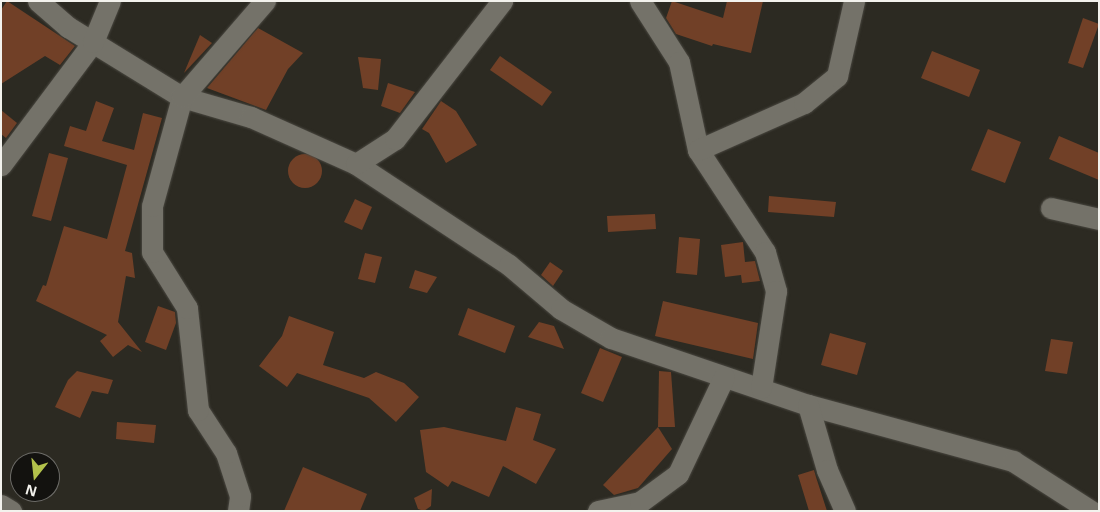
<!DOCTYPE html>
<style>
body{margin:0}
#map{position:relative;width:1100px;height:512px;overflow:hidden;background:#2c2a22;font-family:"Open Sans",sans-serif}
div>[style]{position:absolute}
.building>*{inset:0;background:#714027}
.round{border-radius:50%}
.roads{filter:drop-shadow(0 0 1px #4a4841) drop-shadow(0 0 1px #4a4841)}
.minor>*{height:21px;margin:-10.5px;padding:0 10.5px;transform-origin:10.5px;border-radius:10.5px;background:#747269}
span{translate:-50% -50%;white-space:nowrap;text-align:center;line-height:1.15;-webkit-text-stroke:4.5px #13120f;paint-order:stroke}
.frame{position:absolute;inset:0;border:2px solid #f3f2ed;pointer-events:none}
.north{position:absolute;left:10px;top:452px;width:50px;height:50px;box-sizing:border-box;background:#13120f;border:1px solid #6d6c68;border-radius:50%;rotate:196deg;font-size:14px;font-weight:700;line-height:20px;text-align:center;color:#f3f2ed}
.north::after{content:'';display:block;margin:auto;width:18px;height:22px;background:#b3c24b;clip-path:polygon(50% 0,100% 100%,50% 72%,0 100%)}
</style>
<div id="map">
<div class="building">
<i style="clip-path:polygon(7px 1px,75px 46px,60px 65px,45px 56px,1px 84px,1px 10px)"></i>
<i style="clip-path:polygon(672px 1px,723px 18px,727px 1px,763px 1px,751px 53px,713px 44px,712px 46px,676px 34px,666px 18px)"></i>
<i style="clip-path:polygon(1083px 18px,1099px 24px,1083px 68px,1068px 63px)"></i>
<i style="clip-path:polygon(258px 28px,303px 53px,288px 69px,266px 110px,207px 88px)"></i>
<i style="clip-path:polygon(200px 35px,212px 43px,184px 73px)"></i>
<i style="clip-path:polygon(932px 51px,980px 70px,969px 97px,921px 78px)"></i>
<i style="clip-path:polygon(500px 56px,552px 92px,542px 106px,490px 70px)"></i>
<i style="clip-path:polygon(358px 57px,381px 59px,378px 90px,363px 88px)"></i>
<i style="clip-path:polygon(388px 83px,415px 92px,400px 113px,381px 106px)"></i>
<i style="clip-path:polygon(96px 101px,114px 108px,102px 141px,134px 150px,143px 113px,162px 118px,125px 251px,132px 253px,135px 278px,126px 276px,118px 322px,142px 352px,128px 345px,113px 357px,100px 341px,107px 335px,36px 301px,43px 285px,46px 286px,64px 226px,107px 239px,127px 165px,64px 146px,70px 126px,86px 131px)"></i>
<i style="clip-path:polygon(441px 101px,456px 111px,477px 145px,446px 163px,429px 133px,422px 129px)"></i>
<i style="clip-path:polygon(1px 110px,17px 123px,6px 138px,1px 134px)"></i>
<i style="clip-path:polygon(988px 129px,1021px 142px,1005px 183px,971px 170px)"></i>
<i style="clip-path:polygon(1059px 136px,1099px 153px,1099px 180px,1049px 159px)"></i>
<i style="clip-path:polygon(49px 153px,68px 158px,51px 221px,32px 216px)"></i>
<i class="round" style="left:288px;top:154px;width:34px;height:34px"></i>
<i style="clip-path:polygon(769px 196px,836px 202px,834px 217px,768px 212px)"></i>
<i style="clip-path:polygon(355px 199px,372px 207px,362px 230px,344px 222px)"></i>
<i style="clip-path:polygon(655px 214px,656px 229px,608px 232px,607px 216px)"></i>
<i style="clip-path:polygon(679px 237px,700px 239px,697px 275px,676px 273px)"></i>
<i style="clip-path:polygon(743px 242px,745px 262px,755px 261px,760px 281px,742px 283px,741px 275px,725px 277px,721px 245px)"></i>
<i style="clip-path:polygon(365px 253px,382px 257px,375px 283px,358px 279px)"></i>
<i style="clip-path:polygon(550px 262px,563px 271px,553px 286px,541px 275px)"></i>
<i style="clip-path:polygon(415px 270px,437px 277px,427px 293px,409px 288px)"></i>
<i style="clip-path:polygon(663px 301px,758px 323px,753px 359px,655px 336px)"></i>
<i style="clip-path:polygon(158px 306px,175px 312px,176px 323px,166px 350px,145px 342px)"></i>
<i style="clip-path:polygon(468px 308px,515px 326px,505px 353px,458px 335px)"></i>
<i style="clip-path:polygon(289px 316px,334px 332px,323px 365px,364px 378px,376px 372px,404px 383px,419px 397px,396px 422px,369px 398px,297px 373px,287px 387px,259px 366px,282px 336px)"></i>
<i style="clip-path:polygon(539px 322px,554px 326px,564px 349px,528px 337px)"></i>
<i style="clip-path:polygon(830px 333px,866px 343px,857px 375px,821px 365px)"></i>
<i style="clip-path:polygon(1051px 339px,1073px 342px,1067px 374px,1045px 371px)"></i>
<i style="clip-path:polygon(600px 348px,622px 357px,603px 402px,581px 393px)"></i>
<i style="clip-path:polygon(77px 371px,113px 380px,108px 394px,92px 391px,80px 418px,55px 407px,68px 380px)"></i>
<i style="clip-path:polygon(659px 371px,671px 372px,675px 427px,658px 427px)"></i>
<i style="clip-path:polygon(516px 407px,541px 414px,533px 440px,556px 449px,536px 484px,503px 466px,489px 497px,452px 481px,448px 487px,426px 472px,420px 430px,444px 427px,506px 441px)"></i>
<i style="clip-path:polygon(117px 422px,156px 425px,154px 443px,116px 439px)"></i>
<i style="clip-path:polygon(658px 427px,672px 449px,638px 488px,614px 495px,603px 485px)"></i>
<i style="clip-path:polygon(303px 467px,367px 494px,360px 511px,284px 511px)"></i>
<i style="clip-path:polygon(814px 470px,816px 477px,827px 511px,809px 511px,798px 475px)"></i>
<i style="clip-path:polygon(432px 489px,431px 506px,424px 511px,418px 509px,414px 498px)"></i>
</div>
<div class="roads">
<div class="minor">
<i style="left:38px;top:1px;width:40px;rotate:41deg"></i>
<i style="left:68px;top:27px;width:134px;rotate:31.6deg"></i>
<i style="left:182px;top:97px;width:72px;rotate:16.2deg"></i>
<i style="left:251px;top:117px;width:115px;rotate:24.1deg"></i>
<i style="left:356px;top:164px;width:183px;rotate:33.4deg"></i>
<i style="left:509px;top:265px;width:68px;rotate:40.2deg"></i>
<i style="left:561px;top:309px;width:58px;rotate:30.1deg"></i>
<i style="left:611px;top:338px;width:208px;rotate:18.8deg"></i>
<i style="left:808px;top:405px;width:213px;rotate:15.3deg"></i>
<i style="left:1013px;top:461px;width:93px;rotate:32.7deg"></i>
<i style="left:640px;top:1px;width:72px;rotate:57.4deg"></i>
<i style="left:679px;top:62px;width:90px;rotate:77.8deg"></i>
<i style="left:698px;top:150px;width:122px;rotate:56.7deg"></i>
<i style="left:765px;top:252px;width:41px;rotate:74.2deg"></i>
<i style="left:776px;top:291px;width:98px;rotate:98.8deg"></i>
<i style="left:698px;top:150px;width:116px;rotate:-23.9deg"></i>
<i style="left:804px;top:103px;width:43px;rotate:-39.3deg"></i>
<i style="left:837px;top:76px;width:77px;rotate:-77.2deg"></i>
<i style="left:356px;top:164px;width:46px;rotate:-32.7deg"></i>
<i style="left:395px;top:139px;width:175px;rotate:-52.2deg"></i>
<i style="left:1px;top:165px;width:154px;rotate:-53.2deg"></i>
<i style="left:93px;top:42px;width:44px;rotate:-67.5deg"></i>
<i style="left:1051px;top:208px;width:49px;rotate:12.9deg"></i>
<i style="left:808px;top:405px;width:68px;rotate:73.7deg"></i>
<i style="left:827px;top:470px;width:45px;rotate:66.3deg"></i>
<i style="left:1px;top:505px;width:12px;rotate:31deg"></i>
<i style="left:238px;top:511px;width:15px;rotate:-82deg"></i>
<i style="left:240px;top:496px;width:45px;rotate:-108deg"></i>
<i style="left:226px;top:453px;width:51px;rotate:-123.1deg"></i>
<i style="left:198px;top:410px;width:103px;rotate:-96.2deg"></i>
<i style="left:187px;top:308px;width:66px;rotate:-122deg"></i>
<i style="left:152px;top:252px;width:46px;rotate:-90deg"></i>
<i style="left:152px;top:206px;width:113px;rotate:-74.6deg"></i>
<i style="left:182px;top:97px;width:127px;rotate:-49.2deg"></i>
<i style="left:598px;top:511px;width:43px;rotate:-12.1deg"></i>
<i style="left:640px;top:502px;width:47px;rotate:-36.4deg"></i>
<i style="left:678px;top:474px;width:107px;rotate:-64.6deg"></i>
</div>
</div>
<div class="frame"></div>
<div class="north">N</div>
</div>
